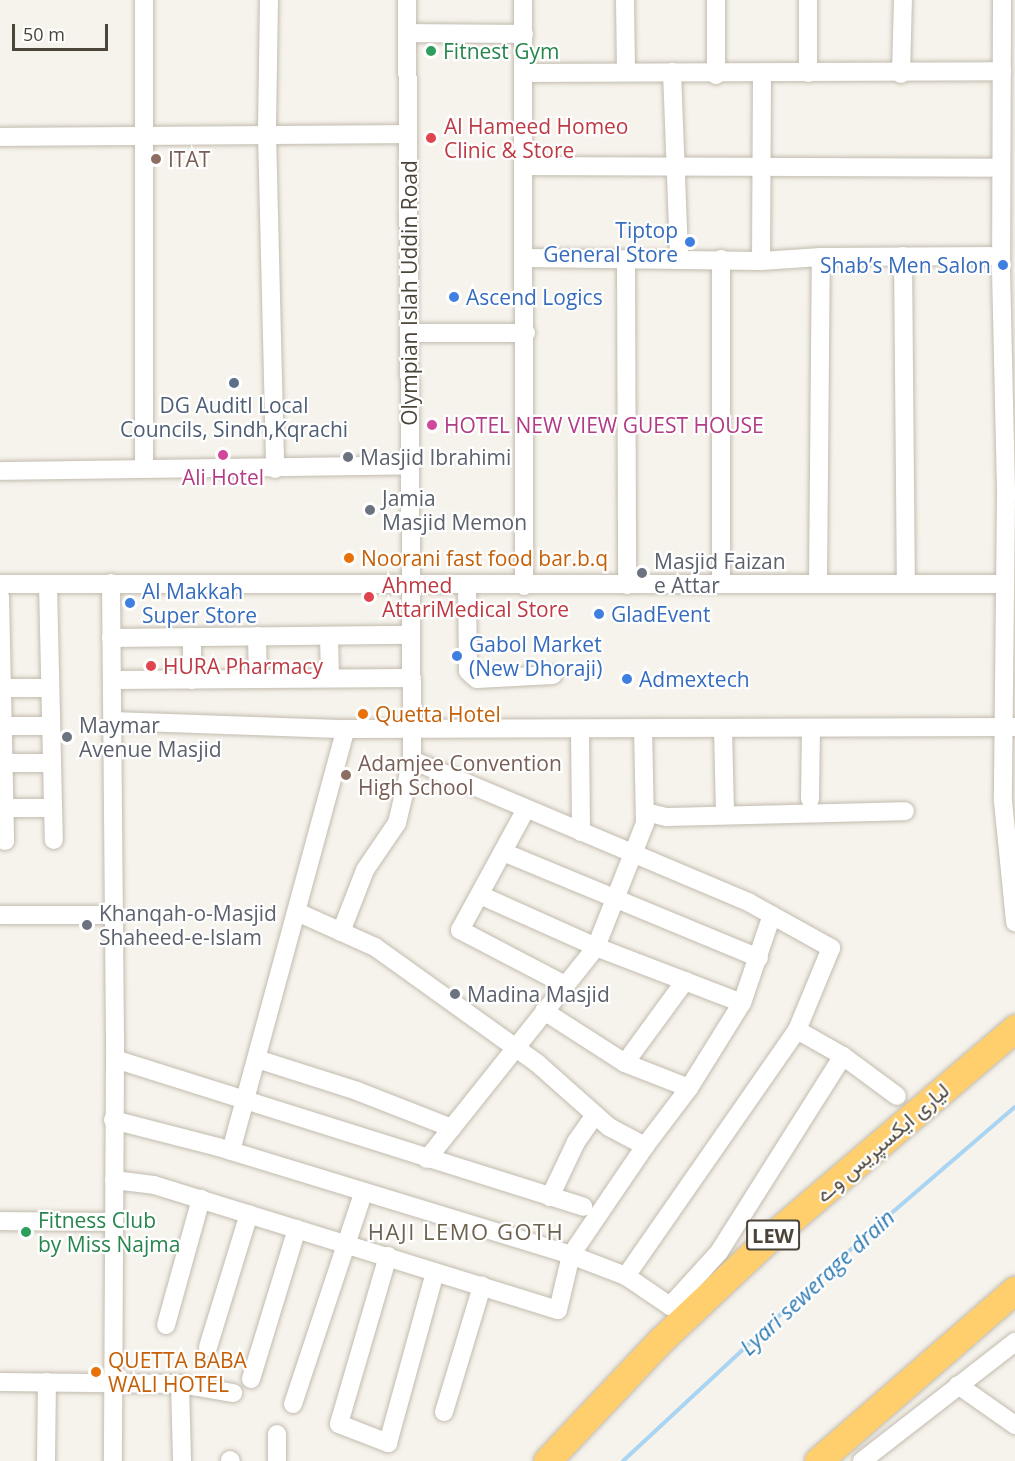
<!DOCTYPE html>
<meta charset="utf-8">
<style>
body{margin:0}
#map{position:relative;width:1015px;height:1461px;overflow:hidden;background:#f6f3ec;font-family:"Open Sans",Vazirmatn,sans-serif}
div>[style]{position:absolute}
.stream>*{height:4px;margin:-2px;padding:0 2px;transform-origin:2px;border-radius:2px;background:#a9d4f2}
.roads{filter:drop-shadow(0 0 2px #c2bbae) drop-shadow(0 0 2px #c2bbae)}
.minor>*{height:18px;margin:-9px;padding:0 9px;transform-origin:9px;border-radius:9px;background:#fff}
.highway>*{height:27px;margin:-13.5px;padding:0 13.5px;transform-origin:13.5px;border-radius:13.5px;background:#ffcf6e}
.dots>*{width:16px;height:16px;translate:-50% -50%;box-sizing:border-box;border:3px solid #fff;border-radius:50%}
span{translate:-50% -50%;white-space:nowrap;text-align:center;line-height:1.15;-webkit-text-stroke:4.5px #fff;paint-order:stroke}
.shield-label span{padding:2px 4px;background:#fff;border:2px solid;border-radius:4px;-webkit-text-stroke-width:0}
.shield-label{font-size:20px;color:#4b4439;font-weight:700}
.leisure-label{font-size:21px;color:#27864d}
.left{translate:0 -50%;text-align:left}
.health-label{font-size:21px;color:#be3a42}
.education-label{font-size:21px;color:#785e54}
.shop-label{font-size:21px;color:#366cbe}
.right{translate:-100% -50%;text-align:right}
.street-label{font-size:21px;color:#4b4439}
.service-label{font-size:21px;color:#4e5e75}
.hotel-label{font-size:21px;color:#b23c85}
.worship-label{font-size:21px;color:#5b616d}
.food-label{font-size:21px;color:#c56008}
.neighbourhood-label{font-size:22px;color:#6e6250;letter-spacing:1.5px}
.water-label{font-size:22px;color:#2e7ab2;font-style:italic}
.scale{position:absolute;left:12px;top:24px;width:96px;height:27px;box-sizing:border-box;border:3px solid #4b4439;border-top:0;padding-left:8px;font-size:18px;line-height:21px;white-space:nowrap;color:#4b4439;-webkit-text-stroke:4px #fff;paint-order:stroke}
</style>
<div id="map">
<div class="stream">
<i style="left:623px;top:1461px;width:341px;rotate:-42.9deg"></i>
<i style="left:873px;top:1229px;width:187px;rotate:-40.7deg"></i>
</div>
<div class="roads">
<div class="minor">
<i style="left:269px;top:0;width:133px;rotate:90.9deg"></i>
<i style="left:267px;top:133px;width:336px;rotate:88.6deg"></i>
<i style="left:407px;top:0;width:760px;rotate:89.62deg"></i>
<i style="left:412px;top:760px;width:367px;rotate:22.9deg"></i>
<i style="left:750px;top:903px;width:93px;rotate:29.1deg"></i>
<i style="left:831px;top:948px;width:89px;rotate:112.5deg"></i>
<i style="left:797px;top:1030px;width:300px;rotate:124.8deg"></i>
<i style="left:523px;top:0;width:586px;rotate:89.9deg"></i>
<i style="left:625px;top:0;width:72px;rotate:89.2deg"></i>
<i style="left:808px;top:0;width:73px;rotate:90deg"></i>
<i style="left:1002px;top:0;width:270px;rotate:90.2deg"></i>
<i style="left:1001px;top:270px;width:226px;rotate:88.7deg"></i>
<i style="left:1006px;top:496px;width:305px;rotate:90.6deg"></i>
<i style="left:1003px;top:801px;width:122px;rotate:84.3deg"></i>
<i style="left:407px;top:33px;width:117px;rotate:0.5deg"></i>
<i style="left:672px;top:72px;width:186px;rotate:87.8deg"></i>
<i style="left:524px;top:73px;width:478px;rotate:-0.2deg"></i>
<i style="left:901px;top:74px;width:74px;rotate:-88.5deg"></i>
<i style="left:716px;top:75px;width:75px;rotate:-90deg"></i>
<i style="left:0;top:137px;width:408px;rotate:-0.4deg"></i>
<i style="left:523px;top:166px;width:478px;rotate:0.2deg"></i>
<i style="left:903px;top:256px;width:328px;rotate:89.5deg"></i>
<i style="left:525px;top:258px;width:236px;rotate:0.7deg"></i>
<i style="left:761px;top:261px;width:60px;rotate:-3.8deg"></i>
<i style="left:821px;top:257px;width:180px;rotate:-0.3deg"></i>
<i style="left:626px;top:259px;width:326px;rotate:89.8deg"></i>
<i style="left:721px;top:259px;width:323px;rotate:90deg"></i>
<i style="left:761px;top:261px;width:186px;rotate:-89.7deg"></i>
<i style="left:409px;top:333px;width:117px"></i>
<i style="left:144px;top:468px;width:468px;rotate:-90deg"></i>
<i style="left:0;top:471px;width:410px;rotate:-0.8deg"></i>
<i style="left:111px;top:583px;width:476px;rotate:89.5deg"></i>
<i style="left:115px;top:1059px;width:402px;rotate:90.3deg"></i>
<i style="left:818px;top:583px;width:326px;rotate:-89.5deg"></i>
<i style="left:0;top:584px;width:1004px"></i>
<i style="left:48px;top:584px;width:256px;rotate:88.7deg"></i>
<i style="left:467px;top:585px;width:86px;rotate:89.3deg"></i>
<i style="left:468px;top:671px;width:6px;rotate:45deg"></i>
<i style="left:472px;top:675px;width:6px;rotate:39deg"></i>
<i style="left:477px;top:679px;width:76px;rotate:-3deg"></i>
<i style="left:0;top:596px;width:245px;rotate:88.8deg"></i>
<i style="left:257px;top:636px;width:43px;rotate:88.7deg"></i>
<i style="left:329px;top:636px;width:42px;rotate:88.6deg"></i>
<i style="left:192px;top:637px;width:43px;rotate:90deg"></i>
<i style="left:111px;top:638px;width:300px;rotate:-0.6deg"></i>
<i style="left:112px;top:680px;width:300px;rotate:-0.4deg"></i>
<i style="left:2px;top:688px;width:48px"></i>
<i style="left:112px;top:721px;width:234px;rotate:2deg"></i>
<i style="left:346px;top:729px;width:669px;rotate:-0.17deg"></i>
<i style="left:3px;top:726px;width:48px"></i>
<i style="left:723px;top:730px;width:82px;rotate:88.6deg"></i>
<i style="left:580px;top:731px;width:101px;rotate:89.4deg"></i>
<i style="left:3px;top:763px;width:49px"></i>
<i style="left:810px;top:799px;width:70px;rotate:-89.2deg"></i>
<i style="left:4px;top:808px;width:49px"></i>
<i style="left:526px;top:809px;width:138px;rotate:118.6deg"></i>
<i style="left:460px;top:930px;width:119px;rotate:27.6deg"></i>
<i style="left:645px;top:812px;width:23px;rotate:13deg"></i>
<i style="left:667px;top:817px;width:238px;rotate:-1.4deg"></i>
<i style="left:503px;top:852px;width:277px;rotate:22.5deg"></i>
<i style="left:480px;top:895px;width:127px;rotate:24.1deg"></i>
<i style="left:596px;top:947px;width:156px;rotate:21deg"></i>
<i style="left:297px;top:912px;width:85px;rotate:24.2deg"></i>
<i style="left:375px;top:947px;width:199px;rotate:35.6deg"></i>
<i style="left:537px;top:1063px;width:96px;rotate:41.6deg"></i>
<i style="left:609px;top:1127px;width:41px;rotate:27.8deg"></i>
<i style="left:0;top:915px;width:114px"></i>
<i style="left:341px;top:932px;width:66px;rotate:-68.8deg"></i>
<i style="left:365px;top:870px;width:57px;rotate:-55.8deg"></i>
<i style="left:397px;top:823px;width:65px;rotate:-76.6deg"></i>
<i style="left:544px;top:1011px;width:96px;rotate:32.7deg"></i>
<i style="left:625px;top:1063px;width:69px;rotate:21.3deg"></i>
<i style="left:843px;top:1056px;width:67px;rotate:36.5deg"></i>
<i style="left:115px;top:1059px;width:491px;rotate:17.5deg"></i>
<i style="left:257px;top:1059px;width:105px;rotate:17.7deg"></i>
<i style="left:357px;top:1091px;width:102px;rotate:21.3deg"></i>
<i style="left:625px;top:1063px;width:102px;rotate:-53.8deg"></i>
<i style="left:113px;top:1120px;width:108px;rotate:14.4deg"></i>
<i style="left:218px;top:1147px;width:369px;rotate:17deg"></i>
<i style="left:571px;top:1255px;width:59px;rotate:20.9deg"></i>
<i style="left:626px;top:1276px;width:53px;rotate:34.3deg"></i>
<i style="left:670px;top:1306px;width:73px;rotate:-47.8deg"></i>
<i style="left:719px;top:1252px;width:232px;rotate:-57.7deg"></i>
<i style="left:843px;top:1056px;width:53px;rotate:-150.5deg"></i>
<i style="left:231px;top:1151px;width:437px;rotate:-74.8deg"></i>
<i style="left:427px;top:1159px;width:271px;rotate:-51.4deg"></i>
<i style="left:596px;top:947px;width:133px;rotate:-68.4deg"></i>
<i style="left:645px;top:823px;width:93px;rotate:-91.2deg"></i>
<i style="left:114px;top:1180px;width:40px;rotate:7.1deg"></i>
<i style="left:154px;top:1185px;width:423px;rotate:17.2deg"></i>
<i style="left:558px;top:1310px;width:57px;rotate:-76.7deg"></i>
<i style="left:571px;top:1255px;width:132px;rotate:-55.8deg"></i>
<i style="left:645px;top:1146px;width:73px;rotate:-52.8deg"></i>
<i style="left:689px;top:1088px;width:100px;rotate:-58.1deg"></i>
<i style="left:742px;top:1003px;width:93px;rotate:-71.2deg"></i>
<i style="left:550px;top:1197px;width:61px;rotate:-64.7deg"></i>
<i style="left:576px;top:1142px;width:33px;rotate:-55deg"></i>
<i style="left:0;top:1221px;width:113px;rotate:0.5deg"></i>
<i style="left:388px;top:1256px;width:175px;rotate:106.3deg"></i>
<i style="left:339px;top:1424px;width:53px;rotate:21.2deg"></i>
<i style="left:388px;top:1443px;width:177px;rotate:-74.6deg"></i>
<i style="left:166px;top:1325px;width:131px;rotate:-74.5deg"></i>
<i style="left:208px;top:1347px;width:139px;rotate:-72.9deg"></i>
<i style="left:251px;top:1379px;width:157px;rotate:-73deg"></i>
<i style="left:0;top:1382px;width:180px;rotate:0.6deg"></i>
<i style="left:180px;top:1384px;width:54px;rotate:9.6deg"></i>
<i style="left:180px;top:1384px;width:77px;rotate:88.5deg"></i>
<i style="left:958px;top:1385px;width:70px;rotate:35.1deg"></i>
<i style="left:293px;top:1404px;width:222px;rotate:-71.6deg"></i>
<i style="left:444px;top:1412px;width:132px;rotate:-73.2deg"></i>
<i style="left:230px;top:1460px;width:1px;rotate:45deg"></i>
<i style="left:46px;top:1461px;width:79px;rotate:-89.3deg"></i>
<i style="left:277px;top:1461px;width:27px;rotate:-90deg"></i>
<i style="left:862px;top:1461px;width:194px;rotate:-37.9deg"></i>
</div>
<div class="highway">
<i style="left:547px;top:1461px;width:166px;rotate:-46.7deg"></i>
<i style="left:661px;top:1340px;width:144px;rotate:-43.3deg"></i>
<i style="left:766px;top:1241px;width:328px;rotate:-40.5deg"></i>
<i style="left:818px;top:1461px;width:261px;rotate:-41deg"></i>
</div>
</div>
<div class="dots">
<i style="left:431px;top:51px;background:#2e9e5b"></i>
<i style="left:431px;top:138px;background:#e0444e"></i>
<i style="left:156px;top:159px;background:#8d6e63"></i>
<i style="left:690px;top:242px;background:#3f7fe0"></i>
<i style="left:1003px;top:265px;background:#3f7fe0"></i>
<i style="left:454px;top:297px;background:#3f7fe0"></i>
<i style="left:234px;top:383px;background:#5c6f8a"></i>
<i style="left:432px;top:425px;background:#d1479c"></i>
<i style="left:223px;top:455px;background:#d1479c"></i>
<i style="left:348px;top:457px;background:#6b7280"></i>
<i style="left:370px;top:510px;background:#6b7280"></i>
<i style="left:349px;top:558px;background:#e8710a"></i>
<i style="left:642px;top:573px;background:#6b7280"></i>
<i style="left:369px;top:597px;background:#e0444e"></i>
<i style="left:130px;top:603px;background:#3f7fe0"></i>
<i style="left:599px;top:614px;background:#3f7fe0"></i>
<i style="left:457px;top:656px;background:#3f7fe0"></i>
<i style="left:151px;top:666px;background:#e0444e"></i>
<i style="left:627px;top:679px;background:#3f7fe0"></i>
<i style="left:363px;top:714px;background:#e8710a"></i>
<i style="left:67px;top:737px;background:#6b7280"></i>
<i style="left:346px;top:775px;background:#8d6e63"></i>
<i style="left:87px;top:925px;background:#6b7280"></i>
<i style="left:455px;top:994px;background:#6b7280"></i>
<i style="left:26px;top:1232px;background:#2e9e5b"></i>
<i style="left:96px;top:1372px;background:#e8710a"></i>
</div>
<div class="shield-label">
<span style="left:773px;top:1235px">LEW</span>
</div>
<div class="leisure-label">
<span class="left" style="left:443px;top:51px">Fitnest Gym</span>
<span class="left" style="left:38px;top:1232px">Fitness Club<br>by Miss Najma</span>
</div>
<div class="health-label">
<span class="left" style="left:444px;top:138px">Al Hameed Homeo<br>Clinic &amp; Store</span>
<span class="left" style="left:382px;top:597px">Ahmed<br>AttariMedical Store</span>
<span class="left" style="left:163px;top:666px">HURA Pharmacy</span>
</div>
<div class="education-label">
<span class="left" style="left:168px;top:159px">ITAT</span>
<span class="left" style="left:358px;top:775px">Adamjee Convention<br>High School</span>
</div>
<div class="shop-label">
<span class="right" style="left:678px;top:242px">Tiptop<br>General Store</span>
<span class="right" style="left:991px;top:265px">Shab’s Men Salon</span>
<span class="left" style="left:466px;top:297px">Ascend Logics</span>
<span class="left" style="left:142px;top:603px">Al Makkah<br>Super Store</span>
<span class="left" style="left:611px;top:614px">GladEvent</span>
<span class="left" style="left:469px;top:656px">Gabol Market<br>(New Dhoraji)</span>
<span class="left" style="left:639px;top:679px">Admextech</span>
</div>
<div class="street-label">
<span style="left:409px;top:293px;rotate:-90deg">Olympian Islah Uddin Road</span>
<span style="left:882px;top:1142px;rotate:-41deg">لیاری ایکسپریس وے</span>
</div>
<div class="service-label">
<span style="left:234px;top:417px">DG Auditl Local<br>Councils, Sindh,Kqrachi</span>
</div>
<div class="hotel-label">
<span class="left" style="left:444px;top:425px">HOTEL NEW VIEW GUEST HOUSE</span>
<span style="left:223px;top:477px">Ali Hotel</span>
</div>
<div class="worship-label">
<span class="left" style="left:360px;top:457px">Masjid Ibrahimi</span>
<span class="left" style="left:382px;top:510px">Jamia<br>Masjid Memon</span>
<span class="left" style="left:654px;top:573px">Masjid Faizan<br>e Attar</span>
<span class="left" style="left:79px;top:737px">Maymar<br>Avenue Masjid</span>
<span class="left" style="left:99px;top:925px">Khanqah-o-Masjid<br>Shaheed-e-Islam</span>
<span class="left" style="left:467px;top:994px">Madina Masjid</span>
</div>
<div class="food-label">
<span class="left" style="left:361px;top:558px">Noorani fast food bar.b.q</span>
<span class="left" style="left:375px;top:714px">Quetta Hotel</span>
<span class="left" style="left:108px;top:1372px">QUETTA BABA<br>WALI HOTEL</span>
</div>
<div class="neighbourhood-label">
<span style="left:466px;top:1232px">HAJI LEMO GOTH</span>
</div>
<div class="water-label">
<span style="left:817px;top:1282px;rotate:-43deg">Lyari sewerage drain</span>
</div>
<div class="scale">50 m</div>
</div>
